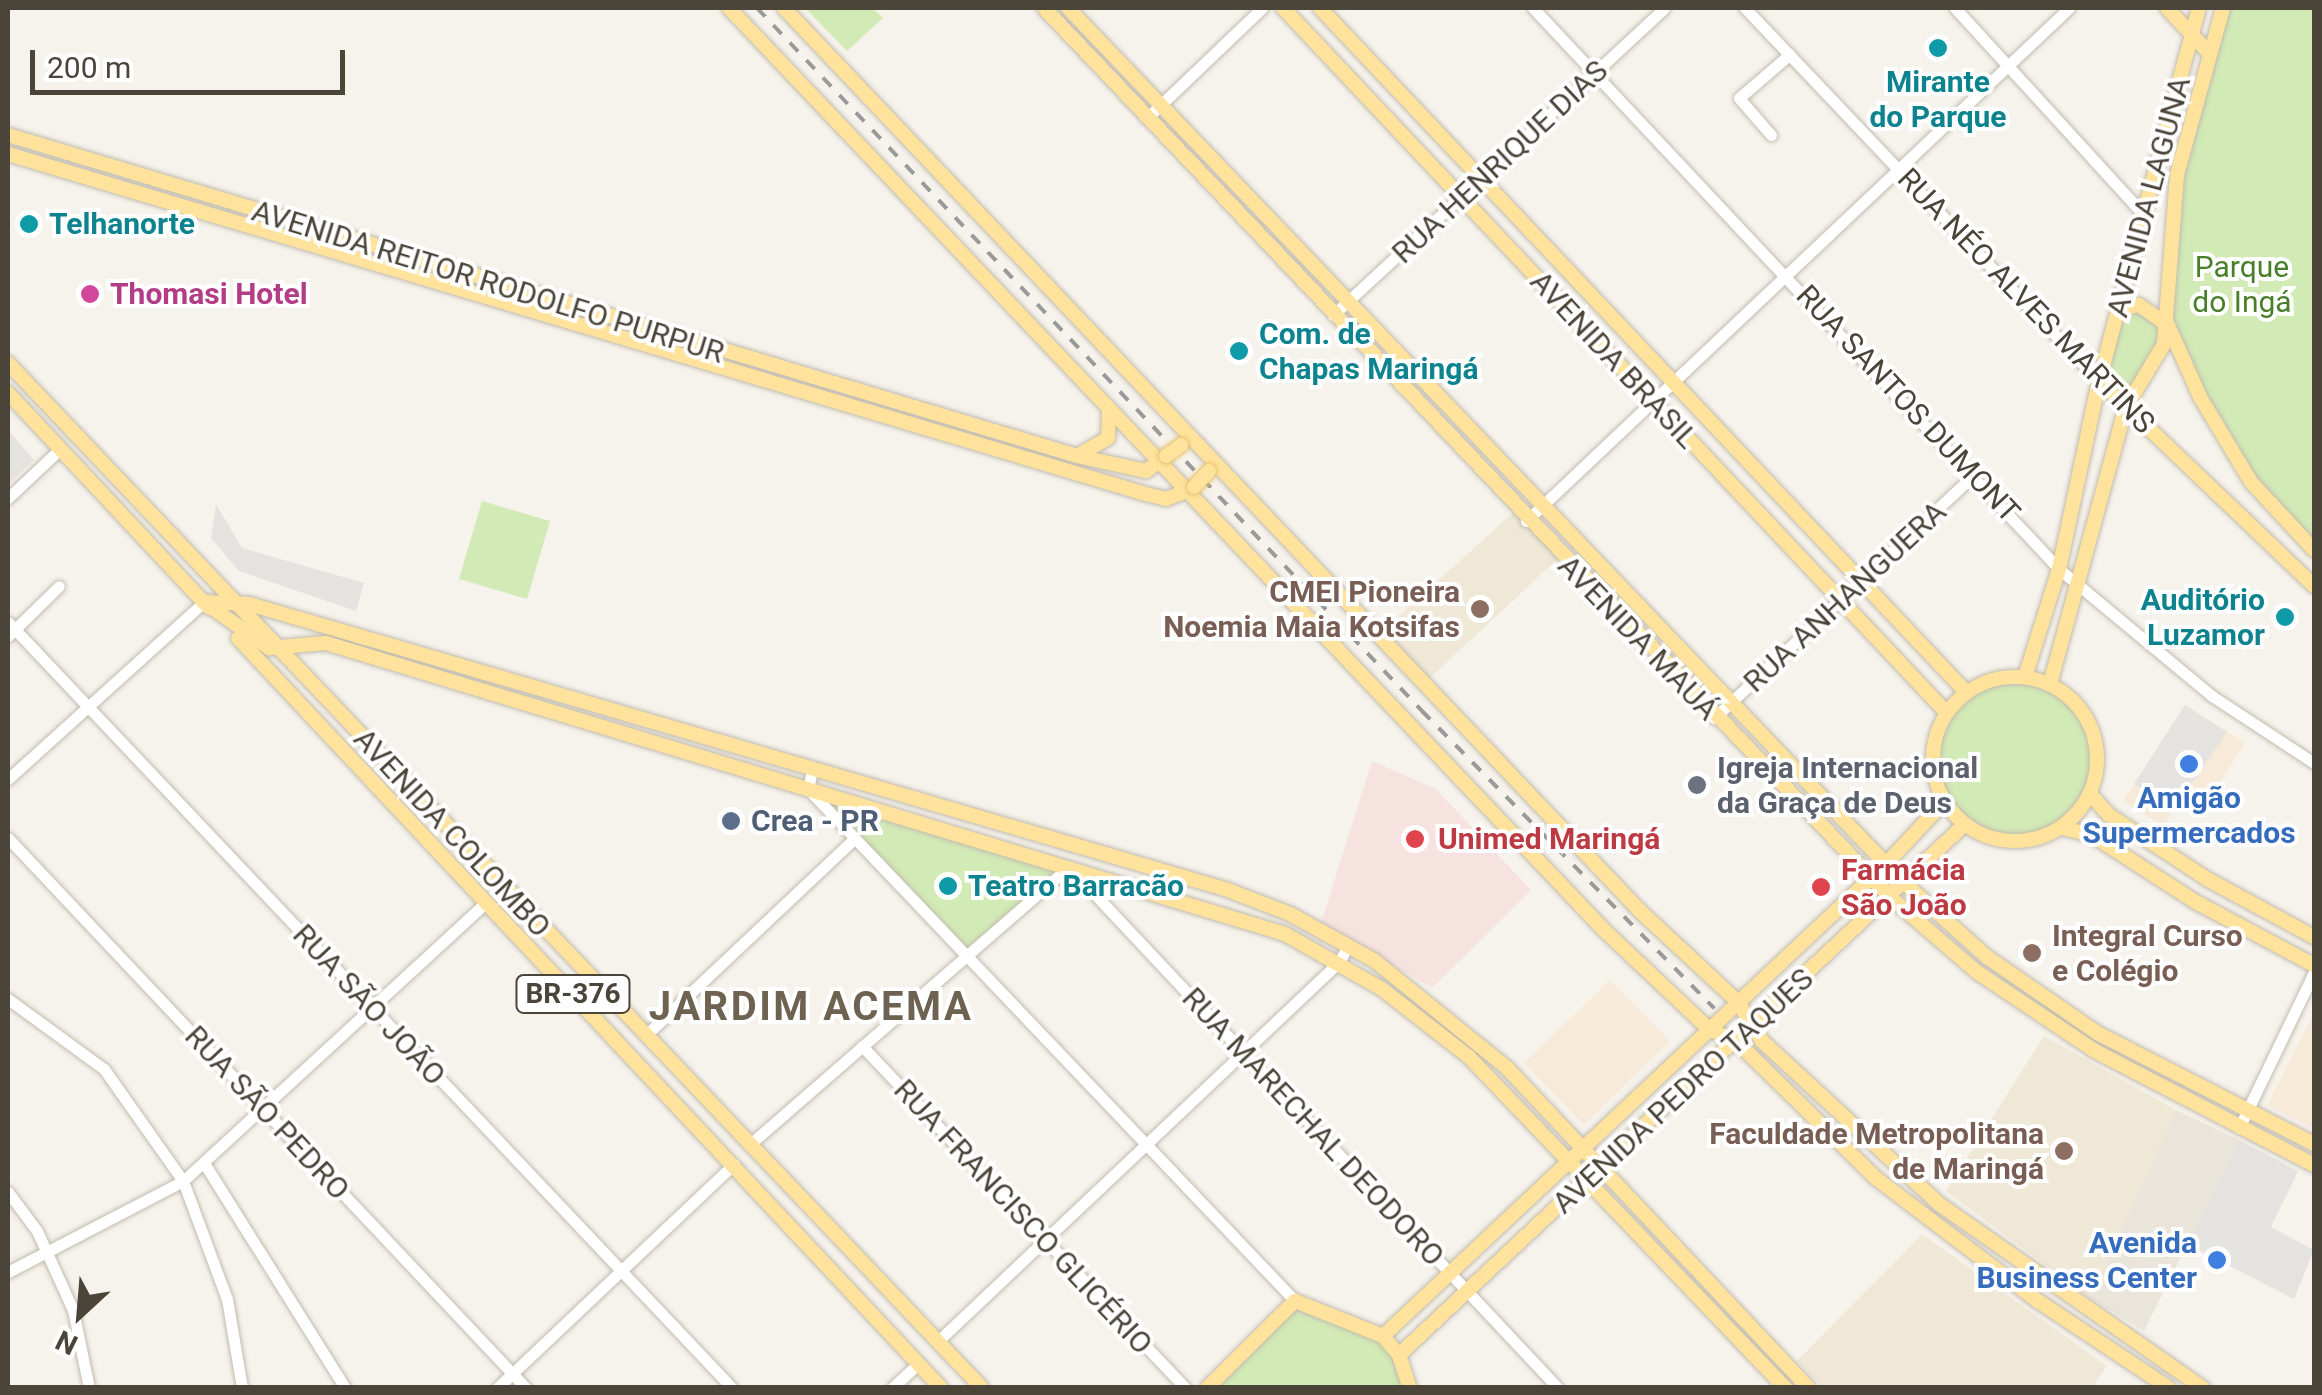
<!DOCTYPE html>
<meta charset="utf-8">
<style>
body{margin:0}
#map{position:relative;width:2322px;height:1395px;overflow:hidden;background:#f6f3ec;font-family:Roboto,sans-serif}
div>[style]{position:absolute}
.residential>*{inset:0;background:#eae5da}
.commercial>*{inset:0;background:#f7ead8}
.education>*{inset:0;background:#efe8d6}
.medical>*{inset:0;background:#f6e3e0}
.green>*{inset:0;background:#d2eab5}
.round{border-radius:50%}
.parking>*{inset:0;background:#e5e3e0}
.roads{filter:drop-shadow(0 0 2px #c2bbae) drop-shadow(0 0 2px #c2bbae)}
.minor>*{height:11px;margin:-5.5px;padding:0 5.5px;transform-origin:5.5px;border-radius:5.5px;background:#fff}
.major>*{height:14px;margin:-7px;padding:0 7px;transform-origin:7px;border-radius:7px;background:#ffe39c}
.major>.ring{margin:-7px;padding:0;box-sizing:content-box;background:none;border:14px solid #ffe39c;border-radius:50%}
.rail>*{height:4px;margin-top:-2px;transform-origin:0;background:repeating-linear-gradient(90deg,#9a9a9a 0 12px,transparent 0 24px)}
.bridges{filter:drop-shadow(0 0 2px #e6c16a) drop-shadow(0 0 2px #e6c16a)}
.major-bridge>*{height:14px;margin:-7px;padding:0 7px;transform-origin:7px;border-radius:7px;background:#ffe39c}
.dots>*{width:28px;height:28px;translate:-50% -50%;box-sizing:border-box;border:5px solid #fff;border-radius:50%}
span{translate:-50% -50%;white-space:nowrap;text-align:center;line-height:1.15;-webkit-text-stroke:8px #fff;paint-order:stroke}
.shield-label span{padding:2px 8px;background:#fff;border:2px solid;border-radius:8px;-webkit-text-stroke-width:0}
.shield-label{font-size:28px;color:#4b4439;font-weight:700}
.culture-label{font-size:30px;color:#0d838f;font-weight:700}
.left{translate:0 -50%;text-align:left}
.right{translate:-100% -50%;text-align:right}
.street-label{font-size:30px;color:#4b4439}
.park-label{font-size:30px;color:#4a7f2a}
.hotel-label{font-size:30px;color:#b23c85;font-weight:700}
.education-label{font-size:30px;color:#785e54;font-weight:700}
.worship-label{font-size:30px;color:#5b616d;font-weight:700}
.shop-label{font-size:30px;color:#366cbe;font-weight:700}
.service-label{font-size:30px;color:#4e5e75;font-weight:700}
.health-label{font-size:30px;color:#be3a42;font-weight:700}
.district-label{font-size:40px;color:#6e6250;font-weight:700;letter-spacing:2.5px}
.frame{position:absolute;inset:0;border:10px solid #4b4439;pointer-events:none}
.north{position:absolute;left:30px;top:1265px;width:100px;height:100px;-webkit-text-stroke:8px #fff;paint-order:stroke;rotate:206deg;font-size:28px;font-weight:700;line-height:40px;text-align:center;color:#4b4439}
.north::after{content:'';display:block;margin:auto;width:35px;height:45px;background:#4b4439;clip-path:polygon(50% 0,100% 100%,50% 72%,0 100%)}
.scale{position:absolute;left:30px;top:50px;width:315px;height:45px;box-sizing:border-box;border:5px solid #4b4439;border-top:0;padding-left:12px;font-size:30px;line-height:35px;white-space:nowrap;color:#4b4439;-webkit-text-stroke:8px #fff;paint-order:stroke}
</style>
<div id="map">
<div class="residential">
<i style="clip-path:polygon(2176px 1110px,2239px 1140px,2144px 1331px,2090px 1298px)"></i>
</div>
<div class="commercial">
<i style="clip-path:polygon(2185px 705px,2245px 743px,2209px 799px,2189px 786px,2163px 826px,2123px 801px)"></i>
<i style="clip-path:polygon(1610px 980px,1670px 1041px,1584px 1125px,1524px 1063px)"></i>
<i style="clip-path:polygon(2314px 1013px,2314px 1129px,2267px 1105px)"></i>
</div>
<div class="education">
<i style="clip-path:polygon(1516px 510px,1560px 557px,1423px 684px,1377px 636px)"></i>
<i style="clip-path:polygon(2044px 1036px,2176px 1110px,2090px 1298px,1946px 1191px)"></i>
<i style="clip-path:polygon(1922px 1234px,2107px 1366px,2092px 1387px,1822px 1387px,1797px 1361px)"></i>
</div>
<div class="medical">
<i style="clip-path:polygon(1372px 761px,1436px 789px,1531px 890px,1432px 988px,1321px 923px)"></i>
</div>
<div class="green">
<i style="clip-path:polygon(873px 8px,883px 18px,847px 51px,807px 10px)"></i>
<i style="clip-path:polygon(2224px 8px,2314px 8px,2314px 550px,2251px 482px,2168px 326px,2126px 407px,2099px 381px,2120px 308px,2139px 305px,2167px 324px,2169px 223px)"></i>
<i style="clip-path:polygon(482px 501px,550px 521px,527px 599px,459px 579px)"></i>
<i class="round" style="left:1933px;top:677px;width:164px;height:164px"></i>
<i style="clip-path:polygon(808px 789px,1069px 867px,964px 958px)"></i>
<i style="clip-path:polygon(1295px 1301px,1383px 1336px,1410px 1388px,1207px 1388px)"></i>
</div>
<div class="parking">
<i style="clip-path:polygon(8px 430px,34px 460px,8px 484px)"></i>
<i style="clip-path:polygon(216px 504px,242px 548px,364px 583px,356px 611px,239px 571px,211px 538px)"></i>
<i style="clip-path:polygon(2185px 705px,2227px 732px,2173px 811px,2134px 784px)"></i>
<i style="clip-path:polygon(2239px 1140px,2298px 1171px,2271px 1227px,2314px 1250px,2294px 1299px,2187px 1244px)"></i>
</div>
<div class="roads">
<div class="minor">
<i style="left:1533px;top:8px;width:769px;rotate:46.84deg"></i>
<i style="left:2059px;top:569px;width:199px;rotate:39.7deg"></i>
<i style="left:2212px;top:696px;width:122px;rotate:33.3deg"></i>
<i style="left:1745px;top:8px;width:514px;rotate:46.5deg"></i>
<i style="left:1955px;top:8px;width:282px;rotate:47.6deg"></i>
<i style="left:1148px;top:117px;width:158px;rotate:-43.7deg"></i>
<i style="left:1771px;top:135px;width:49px;rotate:-130.9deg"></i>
<i style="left:1739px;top:98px;width:67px;rotate:-40.8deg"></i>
<i style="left:1333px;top:315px;width:451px;rotate:-42.8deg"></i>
<i style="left:8px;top:498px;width:71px;rotate:-43.3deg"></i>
<i style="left:1526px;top:521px;width:747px;rotate:-43.37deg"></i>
<i style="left:8px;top:622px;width:1054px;rotate:46.61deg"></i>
<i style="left:8px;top:636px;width:71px;rotate:-44.4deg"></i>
<i style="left:1714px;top:718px;width:357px;rotate:-43.1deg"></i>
<i style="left:812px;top:770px;width:19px;rotate:102deg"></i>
<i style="left:808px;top:789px;width:707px;rotate:46.43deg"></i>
<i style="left:8px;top:779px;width:264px;rotate:-42.1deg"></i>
<i style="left:8px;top:838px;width:756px;rotate:46.72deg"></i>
<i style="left:1072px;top:870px;width:710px;rotate:46.83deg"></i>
<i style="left:8px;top:999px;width:119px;rotate:36.1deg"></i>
<i style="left:104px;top:1069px;width:137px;rotate:54.8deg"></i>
<i style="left:183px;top:1181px;width:126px;rotate:69.6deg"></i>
<i style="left:227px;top:1299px;width:90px;rotate:80.4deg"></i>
<i style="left:646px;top:1035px;width:286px;rotate:-43.3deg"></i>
<i style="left:862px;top:1046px;width:470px;rotate:46.6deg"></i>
<i style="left:2239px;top:1128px;width:173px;rotate:-64.3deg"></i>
<i style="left:749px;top:1145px;width:424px;rotate:-41deg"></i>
<i style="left:204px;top:1163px;width:266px;rotate:57.9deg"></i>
<i style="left:8px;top:1192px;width:49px;rotate:53.4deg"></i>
<i style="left:37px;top:1231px;width:87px;rotate:65.5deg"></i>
<i style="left:73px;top:1310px;width:80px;rotate:78.4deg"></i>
<i style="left:8px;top:1272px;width:197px;rotate:-27.5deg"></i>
<i style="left:183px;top:1181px;width:412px;rotate:-42.6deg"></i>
<i style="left:938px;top:1341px;width:552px;rotate:-43.38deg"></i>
<i style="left:1339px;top:962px;width:18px;rotate:-61deg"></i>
<i style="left:497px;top:1388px;width:326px;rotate:-43.4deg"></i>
<i style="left:892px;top:1388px;width:35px;rotate:-43deg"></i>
</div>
<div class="major">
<i style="left:729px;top:8px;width:1273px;rotate:46.5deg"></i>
<i style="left:1605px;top:931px;width:143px;rotate:43.3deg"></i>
<i style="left:1709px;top:1029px;width:31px;rotate:25deg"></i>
<i style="left:1737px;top:1042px;width:196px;rotate:44.4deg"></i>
<i style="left:1877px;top:1179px;width:202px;rotate:37.2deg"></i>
<i style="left:2038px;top:1301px;width:157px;rotate:33.6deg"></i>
<i style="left:784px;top:8px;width:1244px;rotate:46.53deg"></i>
<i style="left:1640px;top:911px;width:134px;rotate:42.9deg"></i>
<i style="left:1738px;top:1002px;width:46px;rotate:58.4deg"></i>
<i style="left:1762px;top:1041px;width:241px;rotate:42.6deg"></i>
<i style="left:1939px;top:1204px;width:322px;rotate:34.9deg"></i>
<i style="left:1044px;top:8px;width:1227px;rotate:46.42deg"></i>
<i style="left:1890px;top:897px;width:115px;rotate:40.8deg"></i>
<i style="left:1977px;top:972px;width:142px;rotate:33.8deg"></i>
<i style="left:2095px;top:1051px;width:247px;rotate:27.5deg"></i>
<i style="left:1068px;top:8px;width:1210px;rotate:46.31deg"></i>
<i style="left:1904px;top:883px;width:111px;rotate:41.7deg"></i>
<i style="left:1987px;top:957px;width:134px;rotate:34.6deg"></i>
<i style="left:2097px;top:1033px;width:244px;rotate:27.1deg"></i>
<i style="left:1283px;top:8px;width:968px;rotate:46.72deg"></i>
<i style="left:1320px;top:8px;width:941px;rotate:46.64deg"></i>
<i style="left:2167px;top:8px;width:62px;rotate:47deg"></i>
<i style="left:8px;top:135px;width:1116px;rotate:16.71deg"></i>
<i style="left:1077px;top:456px;width:71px;rotate:12.3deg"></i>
<i style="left:1146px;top:471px;width:19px;rotate:-36deg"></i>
<i style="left:8px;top:154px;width:1184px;rotate:16.64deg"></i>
<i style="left:1142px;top:493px;width:25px;rotate:14deg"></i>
<i style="left:1166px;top:499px;width:25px;rotate:-21deg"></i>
<i style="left:2120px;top:308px;width:19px;rotate:-9deg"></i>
<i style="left:2139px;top:305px;width:35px;rotate:35deg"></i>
<i style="left:2168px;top:325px;width:79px;rotate:66deg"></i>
<i style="left:2200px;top:397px;width:99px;rotate:59deg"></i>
<i style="left:2251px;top:482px;width:93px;rotate:47.2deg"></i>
<i style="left:8px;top:363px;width:1414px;rotate:46.46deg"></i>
<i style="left:2099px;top:381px;width:297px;rotate:43.6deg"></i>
<i style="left:8px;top:393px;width:294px;rotate:46.9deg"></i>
<i style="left:1077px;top:456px;width:36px;rotate:-30deg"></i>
<i style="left:1108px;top:438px;width:25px;rotate:-88deg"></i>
<i style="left:204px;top:602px;width:45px;rotate:2.5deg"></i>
<i style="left:249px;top:604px;width:1017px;rotate:16.28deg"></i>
<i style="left:1225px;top:889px;width:70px;rotate:21deg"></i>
<i style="left:1290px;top:914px;width:97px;rotate:28.9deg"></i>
<i style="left:1375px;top:961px;width:170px;rotate:39deg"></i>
<i style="left:1507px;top:1068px;width:440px;rotate:46.7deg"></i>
<i style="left:204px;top:602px;width:80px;rotate:35.3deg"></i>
<i style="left:269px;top:648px;width:57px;rotate:-5deg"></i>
<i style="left:326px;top:643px;width:1002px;rotate:16.88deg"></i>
<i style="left:1285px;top:934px;width:112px;rotate:29.6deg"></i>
<i style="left:1382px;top:989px;width:110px;rotate:38deg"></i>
<i style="left:1469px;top:1057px;width:458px;rotate:46.3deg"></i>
<i style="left:238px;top:638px;width:1028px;rotate:46.85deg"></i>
<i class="ring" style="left:1933px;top:677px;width:150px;height:150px"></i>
<i style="left:2025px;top:677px;width:113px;rotate:-72.5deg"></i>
<i style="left:2059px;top:569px;width:192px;rotate:-78deg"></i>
<i style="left:2099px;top:381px;width:386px;rotate:-75deg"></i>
<i style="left:2050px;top:684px;width:287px;rotate:-74.7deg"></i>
<i style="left:2126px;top:407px;width:74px;rotate:-58.9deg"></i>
<i style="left:2164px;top:344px;width:169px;rotate:-85.6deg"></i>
<i style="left:2177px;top:175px;width:173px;rotate:-74.6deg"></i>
<i style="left:2090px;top:794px;width:28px;rotate:48deg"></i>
<i style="left:2109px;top:815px;width:117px;rotate:33.1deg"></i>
<i style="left:2207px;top:879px;width:122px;rotate:28.5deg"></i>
<i style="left:2062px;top:828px;width:31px;rotate:13deg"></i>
<i style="left:2092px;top:835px;width:121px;rotate:32.9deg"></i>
<i style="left:2194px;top:901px;width:136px;rotate:28.1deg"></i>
<i style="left:1383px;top:1336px;width:688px;rotate:-43.18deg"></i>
<i style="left:1885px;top:865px;width:86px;rotate:-46.9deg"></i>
<i style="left:1399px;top:1355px;width:776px;rotate:-43.17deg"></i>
<i style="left:1207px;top:1388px;width:124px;rotate:-44.7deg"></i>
<i style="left:1295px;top:1301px;width:95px;rotate:21.7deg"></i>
<i style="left:1383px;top:1336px;width:25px;rotate:50deg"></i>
<i style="left:1399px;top:1355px;width:35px;rotate:72deg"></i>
</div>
</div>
<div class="rail">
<i style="left:757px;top:8px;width:968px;rotate:46.59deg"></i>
<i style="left:1422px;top:711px;width:417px;rotate:45.5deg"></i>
</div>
<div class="bridges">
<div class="major-bridge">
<i style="left:1166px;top:456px;width:19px;rotate:-36deg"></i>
<i style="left:1194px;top:487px;width:22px;rotate:-47deg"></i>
</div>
</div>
<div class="dots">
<i style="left:1938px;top:48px;background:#0f9aa8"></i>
<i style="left:29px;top:224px;background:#0f9aa8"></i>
<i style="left:90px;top:294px;background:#d1479c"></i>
<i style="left:1239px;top:351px;background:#0f9aa8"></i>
<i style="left:1480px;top:609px;background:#8d6e63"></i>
<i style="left:2285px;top:617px;background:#0f9aa8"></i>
<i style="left:2189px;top:764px;background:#3f7fe0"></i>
<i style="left:1697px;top:785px;background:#6b7280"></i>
<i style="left:731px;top:821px;background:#5c6f8a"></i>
<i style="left:1415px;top:839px;background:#e0444e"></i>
<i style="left:948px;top:886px;background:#0f9aa8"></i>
<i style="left:1821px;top:887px;background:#e0444e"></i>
<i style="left:2032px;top:953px;background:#8d6e63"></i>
<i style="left:2064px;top:1151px;background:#8d6e63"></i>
<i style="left:2217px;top:1260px;background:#3f7fe0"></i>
</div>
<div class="shield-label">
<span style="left:573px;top:994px">BR-376</span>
</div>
<div class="culture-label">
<span style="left:1938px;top:99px">Mirante<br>do Parque</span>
<span class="left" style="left:49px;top:224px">Telhanorte</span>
<span class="left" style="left:1259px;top:351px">Com. de<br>Chapas Maringá</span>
<span class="right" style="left:2265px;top:617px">Auditório<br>Luzamor</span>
<span class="left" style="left:968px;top:886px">Teatro Barracão</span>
</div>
<div class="street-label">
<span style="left:1500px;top:162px;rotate:-43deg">RUA HENRIQUE DIAS</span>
<span style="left:2149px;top:197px;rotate:-75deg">AVENIDA LAGUNA</span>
<span style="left:488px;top:282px;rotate:17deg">AVENIDA REITOR RODOLFO PURPUR</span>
<span style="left:2026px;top:301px;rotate:46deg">RUA NÉO ALVES MARTINS</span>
<span style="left:1614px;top:360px;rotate:47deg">AVENIDA BRASIL</span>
<span style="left:1908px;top:404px;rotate:47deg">RUA SANTOS DUMONT</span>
<span style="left:1845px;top:597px;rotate:-43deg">RUA ANHANGUERA</span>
<span style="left:1638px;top:638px;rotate:46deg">AVENIDA MAUÁ</span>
<span style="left:452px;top:833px;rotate:47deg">AVENIDA COLOMBO</span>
<span style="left:369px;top:1005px;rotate:47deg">RUA SÃO JOÃO</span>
<span style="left:1683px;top:1091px;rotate:-43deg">AVENIDA PEDRO TAQUES</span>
<span style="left:267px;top:1113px;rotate:47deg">RUA SÃO PEDRO</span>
<span style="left:1313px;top:1127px;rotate:47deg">RUA MARECHAL DEODORO</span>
<span style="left:1023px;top:1217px;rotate:47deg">RUA FRANCISCO GLICÉRIO</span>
</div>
<div class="park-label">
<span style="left:2242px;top:284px">Parque<br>do Ingá</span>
</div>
<div class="hotel-label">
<span class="left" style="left:110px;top:294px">Thomasi Hotel</span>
</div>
<div class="education-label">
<span class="right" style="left:1460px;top:609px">CMEI Pioneira<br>Noemia Maia Kotsifas</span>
<span class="left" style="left:2052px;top:953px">Integral Curso<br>e Colégio</span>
<span class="right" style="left:2044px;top:1151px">Faculdade Metropolitana<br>de Maringá</span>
</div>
<div class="worship-label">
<span class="left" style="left:1717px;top:785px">Igreja Internacional<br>da Graça de Deus</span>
</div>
<div class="shop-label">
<span style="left:2189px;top:815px">Amigão<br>Supermercados</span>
<span class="right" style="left:2197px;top:1260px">Avenida<br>Business Center</span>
</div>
<div class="service-label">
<span class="left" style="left:751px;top:821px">Crea - PR</span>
</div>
<div class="health-label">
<span class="left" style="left:1438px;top:839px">Unimed Maringá</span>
<span class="left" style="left:1841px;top:887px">Farmácia<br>São João</span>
</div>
<div class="district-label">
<span style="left:811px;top:1007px">JARDIM ACEMA</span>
</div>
<div class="frame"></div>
<div class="north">N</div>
<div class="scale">200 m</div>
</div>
